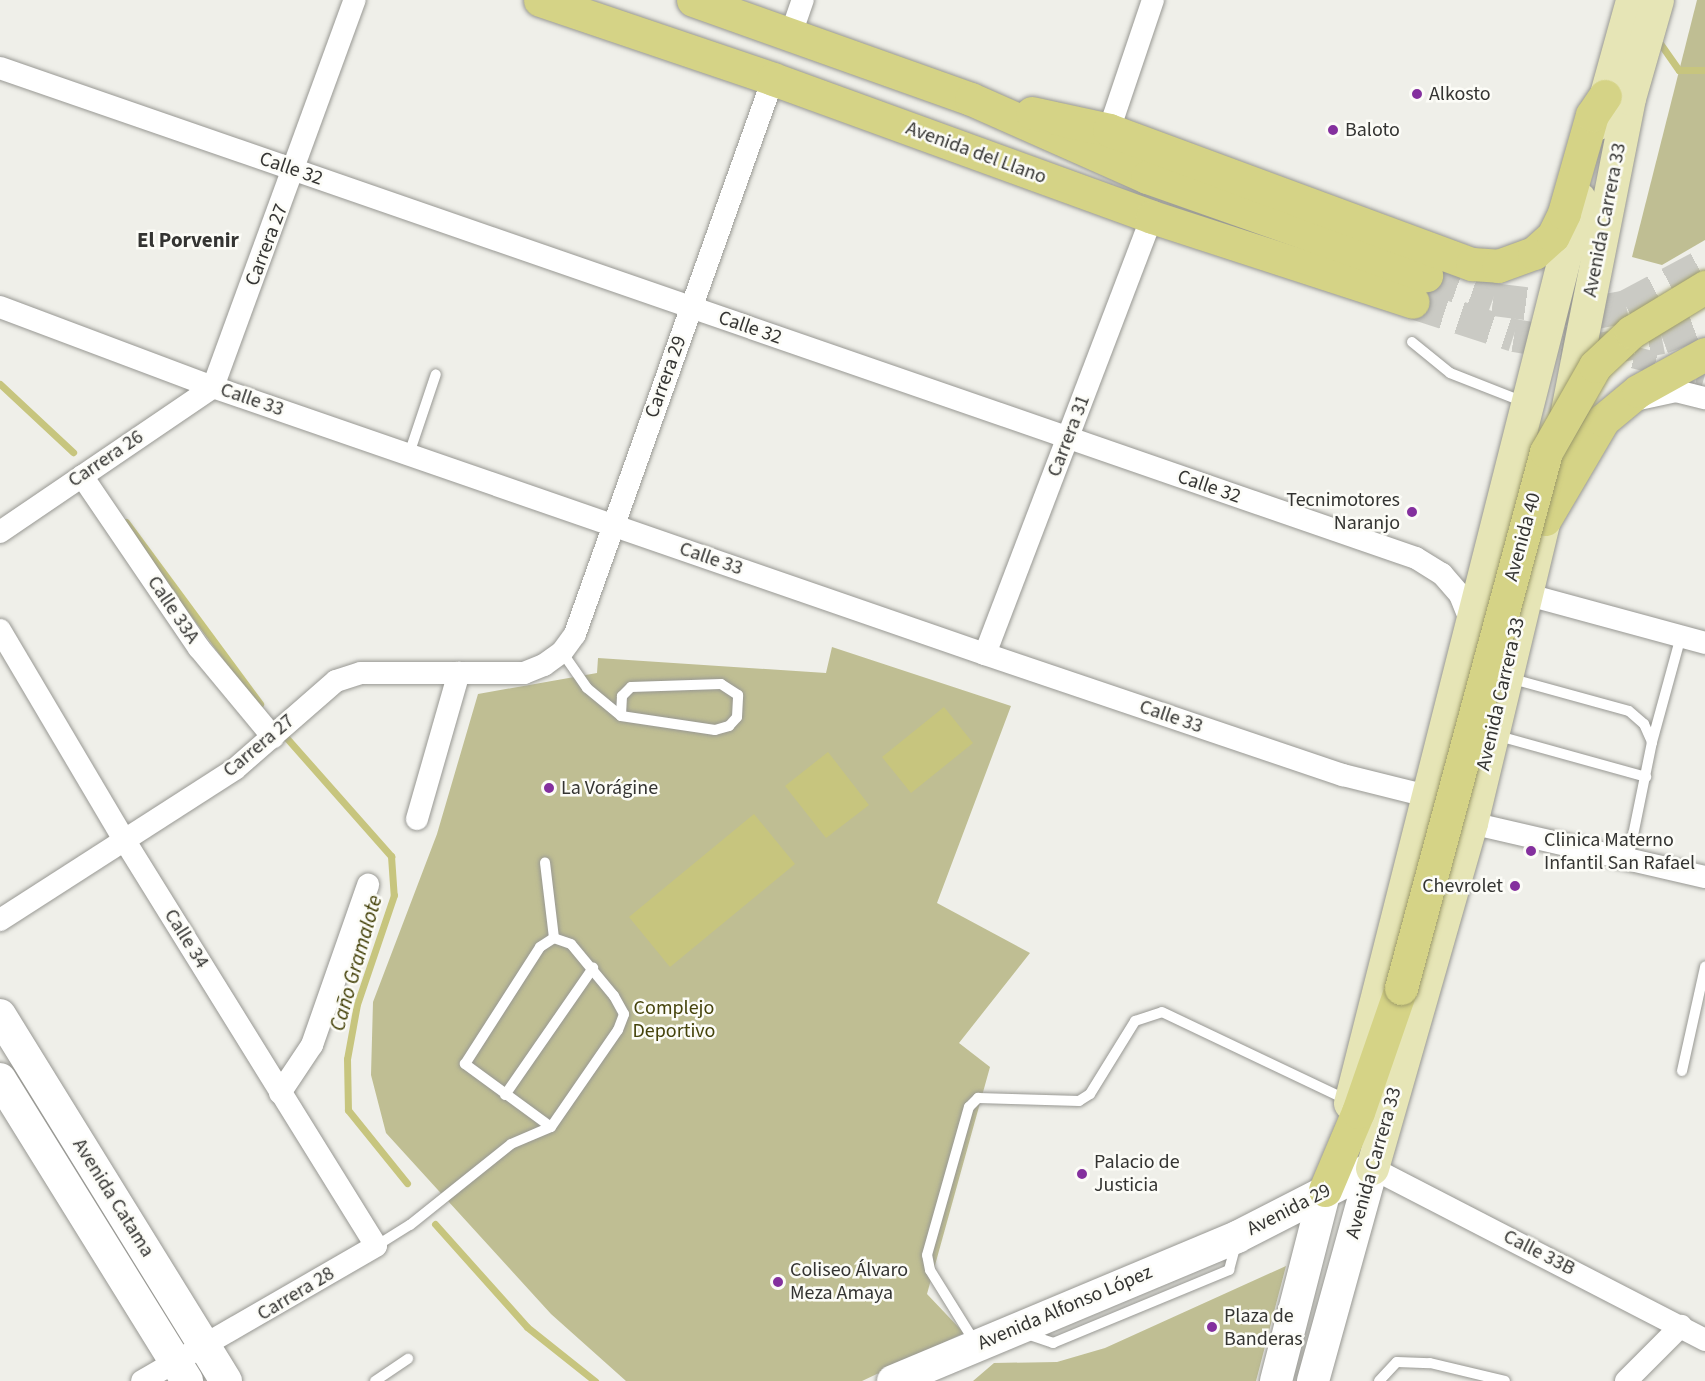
<!DOCTYPE html>
<meta charset="utf-8">
<style>
body{margin:0}
#map{position:relative;width:1705px;height:1381px;overflow:hidden;background:#efefe9;font-family:"Source Sans 3",sans-serif}
div>[style]{position:absolute}
.green>*{inset:0;background:#bfbe93}
.water>*{inset:0;background:#c7c57e}
.stream>*{height:7px;margin:-3.5px;padding:0 3.5px;transform-origin:3.5px;border-radius:3.5px;background:#c7c57e}
.street-tunnel>*{height:22px;margin-top:-11px;transform-origin:0;background:repeating-linear-gradient(90deg,#cacac4 0 22px,transparent 0 33px)}
.highway-tunnel>*{height:33px;margin-top:-16.5px;transform-origin:0;background:repeating-linear-gradient(90deg,#cacac4 0 33px,transparent 0 49px)}
.roads{filter:drop-shadow(0 0 2px #989893) drop-shadow(0 0 2px #989893)}
.lane>*{height:10px;margin:-5px;padding:0 5px;transform-origin:5px;border-radius:5px;background:#fff}
.street>*{height:22px;margin:-11px;padding:0 11px;transform-origin:11px;border-radius:11px;background:#fff}
.secondary>*{height:32px;margin:-16px;padding:0 16px;transform-origin:16px;border-radius:16px;background:#fff}
.primary>*{height:33px;margin:-16.5px;padding:0 16.5px;transform-origin:16.5px;border-radius:16.5px;background:#e6e5b6}
.highway>*{height:33px;margin:-16.5px;padding:0 16.5px;transform-origin:16.5px;border-radius:16.5px;background:#d5d386}
.bridges{filter:drop-shadow(0 0 2px #9d9b69) drop-shadow(0 0 2px #9d9b69)}
.highway-bridge>*{height:33px;margin:-16.5px;padding:0 16.5px;transform-origin:16.5px;border-radius:16.5px;background:#d5d386}
.dots>*{width:16px;height:16px;translate:-50% -50%;box-sizing:border-box;border:3px solid #fcfcf7;border-radius:50%}
span{translate:-50% -50%;white-space:nowrap;text-align:center;line-height:1.15;-webkit-text-stroke:5px #fcfcf7;paint-order:stroke}
.poi-label{font-size:20px;color:#343432}
.left{translate:0 -50%;text-align:left}
.right{translate:-100% -50%;text-align:right}
.street-label{font-size:20px;color:#343432}
.park-label{font-size:20px;color:#45430b}
.neighbourhood-label{font-size:21px;color:#343432;font-weight:700}
.water-label{font-size:21px;color:#413e05;font-style:italic}
</style>
<div id="map">
<div class="green">
<i style="clip-path:polygon(1697px 0,1705px 0,1705px 240px,1662px 265px,1632px 257px)"></i>
<i style="clip-path:polygon(832px 647px,1011px 706px,937px 903px,1030px 953px,959px 1043px,990px 1067px,927px 1294px,964px 1333px,862px 1381px,626px 1381px,551px 1314px,386px 1133px,371px 1075px,373px 1002px,437px 834px,478px 694px,597px 673px,598px 658px,826px 673px)"></i>
<i style="clip-path:polygon(1286px 1266px,1256px 1381px,973px 1381px,994px 1363px,1057px 1362px,1105px 1348px)"></i>
</div>
<div class="water">
<i style="clip-path:polygon(944px 707px,973px 743px,911px 793px,882px 757px)"></i>
<i style="clip-path:polygon(828px 752px,869px 805px,826px 838px,785px 786px)"></i>
<i style="clip-path:polygon(754px 814px,795px 864px,670px 967px,629px 917px)"></i>
</div>
<div class="stream">
<i style="left:1657px;top:39px;width:38px;rotate:55deg"></i>
<i style="left:1679px;top:70px;width:26px"></i>
<i style="left:0;top:384px;width:100px;rotate:43deg"></i>
<i style="left:126px;top:522px;width:226px;rotate:53.6deg"></i>
<i style="left:284px;top:735px;width:162px;rotate:48.5deg"></i>
<i style="left:391px;top:856px;width:39px;rotate:86deg"></i>
<i style="left:394px;top:895px;width:115px;rotate:108.7deg"></i>
<i style="left:357px;top:1004px;width:56px;rotate:100.3deg"></i>
<i style="left:347px;top:1059px;width:51px;rotate:88.9deg"></i>
<i style="left:348px;top:1110px;width:94px;rotate:51.1deg"></i>
<i style="left:435px;top:1224px;width:138px;rotate:48.2deg"></i>
<i style="left:527px;top:1327px;width:87px;rotate:38.5deg"></i>
</div>
<div class="street-tunnel">
<i style="left:1602px;top:349px;width:106px;rotate:14.7deg"></i>
</div>
<div class="highway-tunnel">
<i style="left:1426px;top:275px;width:71px;rotate:19.7deg"></i>
<i style="left:1493px;top:299px;width:104px;rotate:7.2deg"></i>
<i style="left:1596px;top:312px;width:31px;rotate:-11deg"></i>
<i style="left:1626px;top:306px;width:89px;rotate:-28deg"></i>
<i style="left:1413px;top:302px;width:106px;rotate:18.1deg"></i>
<i style="left:1514px;top:335px;width:87px;rotate:9.2deg"></i>
<i style="left:1600px;top:349px;width:63px;rotate:-11deg"></i>
<i style="left:1662px;top:337px;width:46px;rotate:-20.4deg"></i>
</div>
<div class="roads">
<div class="lane">
<i style="left:1412px;top:342px;width:49px;rotate:39.2deg"></i>
<i style="left:1450px;top:373px;width:79px;rotate:21.4deg"></i>
<i style="left:409px;top:454px;width:84px;rotate:-71.4deg"></i>
<i style="left:562px;top:652px;width:44px;rotate:55.2deg"></i>
<i style="left:587px;top:688px;width:44px;rotate:39.5deg"></i>
<i style="left:621px;top:716px;width:95px;rotate:8.5deg"></i>
<i style="left:715px;top:730px;width:15px;rotate:-16deg"></i>
<i style="left:729px;top:726px;width:12px;rotate:-48deg"></i>
<i style="left:737px;top:717px;width:22px;rotate:-87deg"></i>
<i style="left:738px;top:695px;width:20px;rotate:-147deg"></i>
<i style="left:721px;top:684px;width:90px;rotate:178.1deg"></i>
<i style="left:631px;top:687px;width:13px;rotate:135deg"></i>
<i style="left:622px;top:696px;width:20px;rotate:93deg"></i>
<i style="left:1509px;top:678px;width:124px;rotate:15.4deg"></i>
<i style="left:1629px;top:711px;width:20px;rotate:41deg"></i>
<i style="left:1644px;top:724px;width:20px;rotate:66deg"></i>
<i style="left:1652px;top:742px;width:120px;rotate:101.5deg"></i>
<i style="left:1495px;top:735px;width:157px;rotate:15.5deg"></i>
<i style="left:1652px;top:742px;width:110px;rotate:-74.7deg"></i>
<i style="left:1682px;top:1071px;width:107px;rotate:-77.5deg"></i>
<i style="left:505px;top:1095px;width:155px;rotate:-55.3deg"></i>
<i style="left:551px;top:1127px;width:107px;rotate:-143.8deg"></i>
<i style="left:465px;top:1064px;width:139px;rotate:-57.3deg"></i>
<i style="left:540px;top:947px;width:17px;rotate:-33deg"></i>
<i style="left:376px;top:1246px;width:40px;rotate:-32deg"></i>
<i style="left:410px;top:1225px;width:129px;rotate:-38.7deg"></i>
<i style="left:511px;top:1144px;width:43px;rotate:-23deg"></i>
<i style="left:551px;top:1127px;width:118px;rotate:-55.4deg"></i>
<i style="left:618px;top:1030px;width:17px;rotate:-69deg"></i>
<i style="left:624px;top:1014px;width:21px;rotate:-119deg"></i>
<i style="left:614px;top:996px;width:67px;rotate:-129.6deg"></i>
<i style="left:571px;top:944px;width:18px;rotate:-161deg"></i>
<i style="left:554px;top:938px;width:76px;rotate:-96.8deg"></i>
<i style="left:1024px;top:1333px;width:31px;rotate:19deg"></i>
<i style="left:1053px;top:1343px;width:191px;rotate:-22.5deg"></i>
<i style="left:1229px;top:1270px;width:28px;rotate:-75deg"></i>
<i style="left:976px;top:1344px;width:87px;rotate:-121.9deg"></i>
<i style="left:930px;top:1270px;width:15px;rotate:-101deg"></i>
<i style="left:927px;top:1255px;width:154px;rotate:-74.2deg"></i>
<i style="left:969px;top:1107px;width:13px;rotate:-45deg"></i>
<i style="left:978px;top:1098px;width:101px;rotate:1.7deg"></i>
<i style="left:1079px;top:1101px;width:13px;rotate:-32deg"></i>
<i style="left:1090px;top:1094px;width:86px;rotate:-58.3deg"></i>
<i style="left:1135px;top:1021px;width:28px;rotate:-18deg"></i>
<i style="left:1162px;top:1012px;width:205px;rotate:25.4deg"></i>
<i style="left:375px;top:1381px;width:40px;rotate:-34deg"></i>
<i style="left:1379px;top:1381px;width:26px;rotate:-47deg"></i>
<i style="left:1397px;top:1362px;width:33px;rotate:2deg"></i>
<i style="left:1430px;top:1363px;width:77px;rotate:13.5deg"></i>
</div>
<div class="street">
<i style="left:791px;top:34px;width:36px;rotate:-71deg"></i>
<i style="left:0;top:68px;width:1498px;rotate:19.09deg"></i>
<i style="left:1416px;top:558px;width:31px;rotate:32deg"></i>
<i style="left:1442px;top:574px;width:28px;rotate:49deg"></i>
<i style="left:1460px;top:595px;width:31px;rotate:68deg"></i>
<i style="left:1109px;top:130px;width:137px;rotate:-71.3deg"></i>
<i style="left:0;top:307px;width:228px;rotate:20.6deg"></i>
<i style="left:213px;top:387px;width:817px;rotate:19.08deg"></i>
<i style="left:985px;top:654px;width:378px;rotate:18.7deg"></i>
<i style="left:1343px;top:775px;width:87px;rotate:14deg"></i>
<i style="left:1639px;top:399px;width:38px;rotate:-12deg"></i>
<i style="left:1676px;top:391px;width:30px;rotate:14deg"></i>
<i style="left:82px;top:476px;width:208px;rotate:55.8deg"></i>
<i style="left:199px;top:648px;width:116px;rotate:50.3deg"></i>
<i style="left:0;top:532px;width:258px;rotate:-34.2deg"></i>
<i style="left:213px;top:387px;width:412px;rotate:-69.9deg"></i>
<i style="left:1525px;top:594px;width:187px;rotate:15.2deg"></i>
<i style="left:0;top:630px;width:245px;rotate:59.4deg"></i>
<i style="left:125px;top:841px;width:476px;rotate:58.2deg"></i>
<i style="left:376px;top:1246px;width:270px;rotate:150deg"></i>
<i style="left:985px;top:654px;width:468px;rotate:-69.1deg"></i>
<i style="left:417px;top:819px;width:152px;rotate:-74deg"></i>
<i style="left:1471px;top:823px;width:240px;rotate:13deg"></i>
<i style="left:0;top:920px;width:279px;rotate:-32.7deg"></i>
<i style="left:235px;top:769px;width:134px;rotate:-41.1deg"></i>
<i style="left:336px;top:681px;width:26px;rotate:-18deg"></i>
<i style="left:361px;top:673px;width:163px"></i>
<i style="left:524px;top:673px;width:22px;rotate:-22deg"></i>
<i style="left:544px;top:665px;width:22px;rotate:-36deg"></i>
<i style="left:562px;top:652px;width:22px;rotate:-54deg"></i>
<i style="left:575px;top:634px;width:589px;rotate:-70.37deg"></i>
<i style="left:280px;top:1093px;width:58px;rotate:-56.3deg"></i>
<i style="left:312px;top:1045px;width:170px;rotate:-70.7deg"></i>
<i style="left:1372px;top:1168px;width:375px;rotate:27.3deg"></i>
<i style="left:1626px;top:1381px;width:78px;rotate:-45deg"></i>
</div>
<div class="secondary">
<i style="left:0;top:1015px;width:430px;rotate:58.3deg"></i>
<i style="left:0;top:1079px;width:355px;rotate:58.2deg"></i>
<i style="left:893px;top:1381px;width:373px;rotate:-22.7deg"></i>
<i style="left:1237px;top:1237px;width:152px;rotate:-27.1deg"></i>
<i style="left:1276px;top:1381px;width:197px;rotate:-75.6deg"></i>
<i style="left:1313px;top:1381px;width:221px;rotate:-74.5deg"></i>
</div>
<div class="primary">
<i style="left:1598px;top:123px;width:128px;rotate:-74.5deg"></i>
<i style="left:1567px;top:411px;width:319px;rotate:-78.8deg"></i>
<i style="left:1629px;top:98px;width:102px;rotate:-74.1deg"></i>
<i style="left:1350px;top:1103px;width:933px;rotate:-75.78deg"></i>
<i style="left:1372px;top:1168px;width:359px;rotate:-74deg"></i>
<i style="left:1471px;top:823px;width:342px;rotate:-76.5deg"></i>
</div>
<div class="highway">
<i style="left:540px;top:0;width:246px;rotate:18.7deg"></i>
<i style="left:773px;top:79px;width:403px;rotate:20deg"></i>
<i style="left:1152px;top:217px;width:274px;rotate:18deg"></i>
<i style="left:693px;top:0;width:295px;rotate:19.6deg"></i>
<i style="left:971px;top:99px;width:193px;rotate:23.9deg"></i>
<i style="left:1147px;top:177px;width:296px;rotate:19.4deg"></i>
<i style="left:1032px;top:113px;width:79px;rotate:12.4deg"></i>
<i style="left:1109px;top:130px;width:387px;rotate:20.3deg"></i>
<i style="left:1472px;top:264px;width:26px;rotate:4deg"></i>
<i style="left:1498px;top:266px;width:38px;rotate:-20deg"></i>
<i style="left:1534px;top:253px;width:25px;rotate:-42deg"></i>
<i style="left:1553px;top:236px;width:25px;rotate:-64deg"></i>
<i style="left:1564px;top:213px;width:102px;rotate:-74.1deg"></i>
<i style="left:1592px;top:115px;width:23px;rotate:-56deg"></i>
<i style="left:1545px;top:519px;width:115px;rotate:-59.6deg"></i>
<i style="left:1603px;top:420px;width:45px;rotate:-39.6deg"></i>
<i style="left:1638px;top:391px;width:77px;rotate:-28.9deg"></i>
<i style="left:1325px;top:1190px;width:85px;rotate:-67.1deg"></i>
<i style="left:1358px;top:1112px;width:131px;rotate:-70.9deg"></i>
</div>
</div>
<div class="bridges">
<div class="highway-bridge">
<i style="left:1401px;top:988px;width:555px;rotate:-74.86deg"></i>
<i style="left:1546px;top:452px;width:99px;rotate:-60.3deg"></i>
<i style="left:1595px;top:366px;width:50px;rotate:-43.4deg"></i>
<i style="left:1631px;top:332px;width:87px;rotate:-31.3deg"></i>
</div>
</div>
<div class="dots">
<i style="left:1417px;top:94px;background:#84309e"></i>
<i style="left:1333px;top:130px;background:#84309e"></i>
<i style="left:1412px;top:512px;background:#84309e"></i>
<i style="left:549px;top:788px;background:#84309e"></i>
<i style="left:1531px;top:851px;background:#84309e"></i>
<i style="left:1515px;top:886px;background:#84309e"></i>
<i style="left:1082px;top:1174px;background:#84309e"></i>
<i style="left:778px;top:1282px;background:#84309e"></i>
<i style="left:1212px;top:1327px;background:#84309e"></i>
</div>
<div class="poi-label">
<span class="left" style="left:1429px;top:94px">Alkosto</span>
<span class="left" style="left:1345px;top:130px">Baloto</span>
<span class="right" style="left:1400px;top:512px">Tecnimotores<br>Naranjo</span>
<span class="left" style="left:561px;top:788px">La Vorágine</span>
<span class="left" style="left:1544px;top:852px">Clinica Materno<br>Infantil San Rafael</span>
<span class="right" style="left:1503px;top:886px">Chevrolet</span>
<span class="left" style="left:1094px;top:1174px">Palacio de<br>Justicia</span>
<span class="left" style="left:790px;top:1282px">Coliseo Álvaro<br>Meza Amaya</span>
<span class="left" style="left:1224px;top:1328px">Plaza de<br>Banderas</span>
</div>
<div class="street-label">
<span style="left:976px;top:153px;rotate:20deg">Avenida del Llano</span>
<span style="left:291px;top:169px;rotate:19deg">Calle 32</span>
<span style="left:1605px;top:220px;rotate:-79deg">Avenida Carrera 33</span>
<span style="left:267px;top:245px;rotate:-69deg">Carrera 27</span>
<span style="left:750px;top:328px;rotate:19deg">Calle 32</span>
<span style="left:666px;top:377px;rotate:-70deg">Carrera 29</span>
<span style="left:252px;top:400px;rotate:19deg">Calle 33</span>
<span style="left:1069px;top:436px;rotate:-69deg">Carrera 31</span>
<span style="left:106px;top:459px;rotate:-34deg">Carrera 26</span>
<span style="left:1209px;top:487px;rotate:19deg">Calle 32</span>
<span style="left:1523px;top:537px;rotate:-75deg">Avenida 40</span>
<span style="left:711px;top:559px;rotate:19deg">Calle 33</span>
<span style="left:173px;top:610px;rotate:56deg">Calle 33A</span>
<span style="left:1501px;top:694px;rotate:-77deg">Avenida Carrera 33</span>
<span style="left:1171px;top:717px;rotate:19deg">Calle 33</span>
<span style="left:259px;top:746px;rotate:-40deg">Carrera 27</span>
<span style="left:186px;top:939px;rotate:58deg">Calle 34</span>
<span style="left:1374px;top:1163px;rotate:-74deg">Avenida Carrera 33</span>
<span style="left:113px;top:1198px;rotate:58deg">Avenida Catama</span>
<span style="left:1289px;top:1210px;rotate:-27deg">Avenida 29</span>
<span style="left:1539px;top:1253px;rotate:27deg">Calle 33B</span>
<span style="left:296px;top:1294px;rotate:-31deg">Carrera 28</span>
<span style="left:1065px;top:1308px;rotate:-23deg">Avenida Alfonso López</span>
</div>
<div class="park-label">
<span style="left:674px;top:1020px">Complejo<br>Deportivo</span>
</div>
<div class="neighbourhood-label">
<span style="left:188px;top:240px">El Porvenir</span>
</div>
<div class="water-label">
<span style="left:356px;top:963px;rotate:-74deg">Caño Gramalote</span>
</div>
</div>
